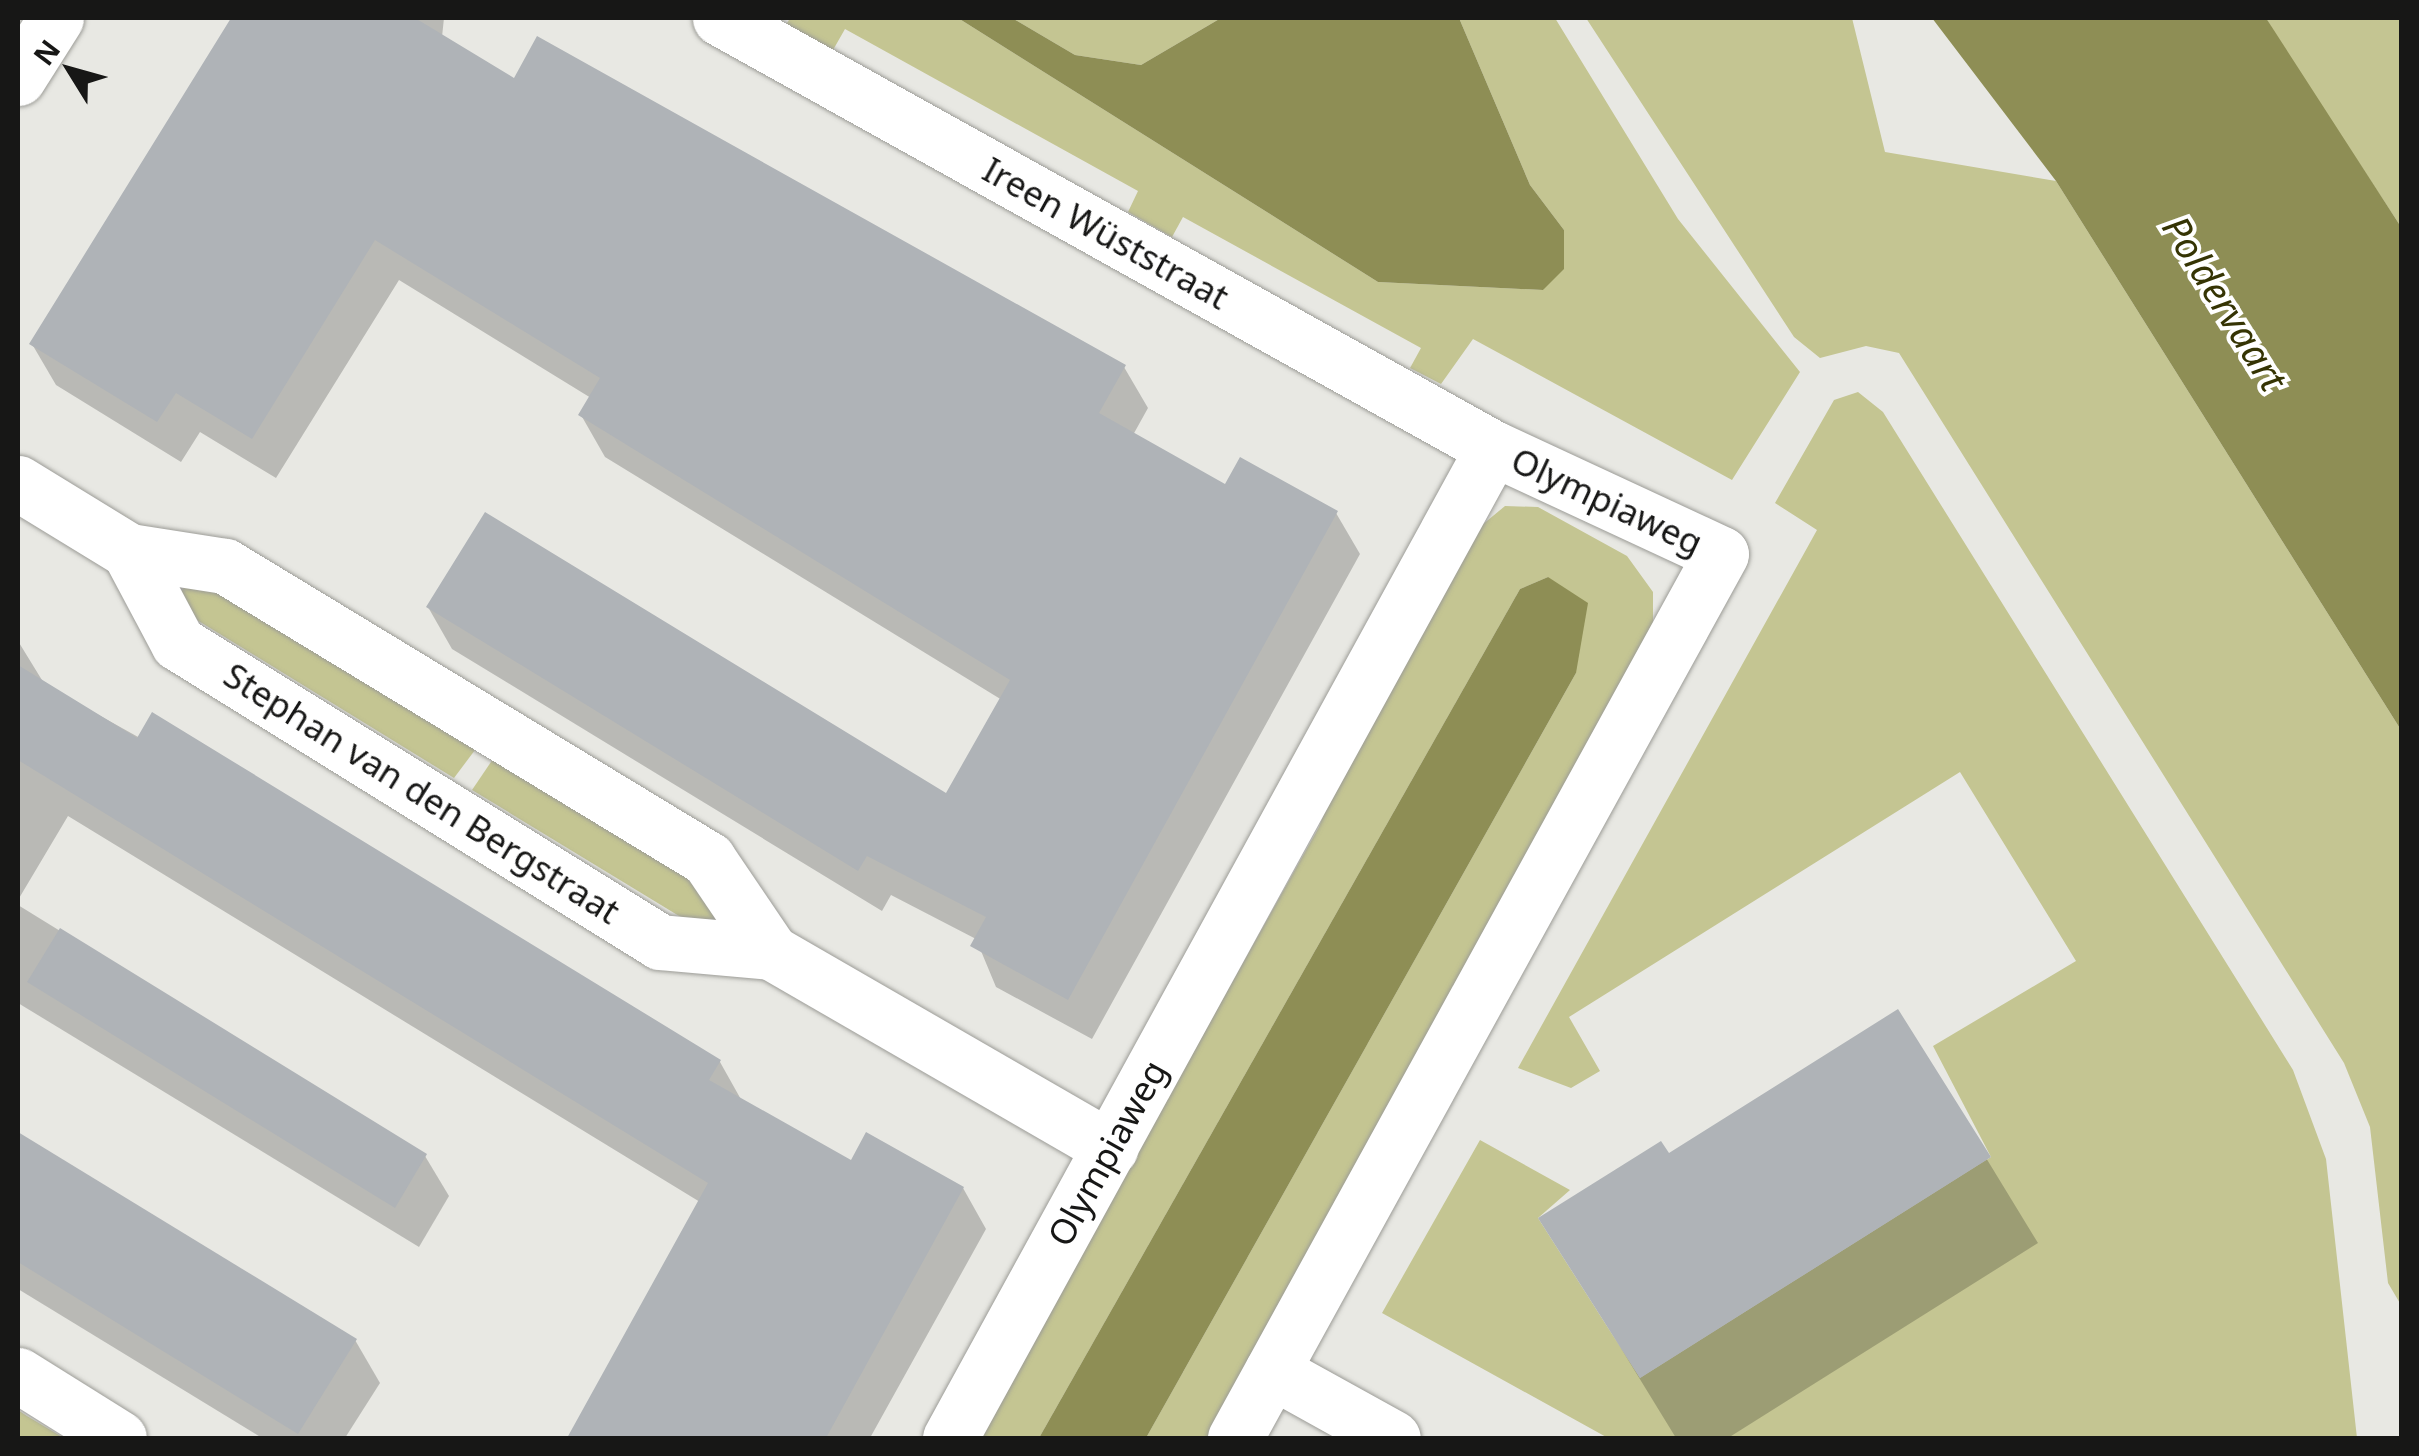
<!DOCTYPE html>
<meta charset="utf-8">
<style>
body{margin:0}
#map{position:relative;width:2419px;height:1456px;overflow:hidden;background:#e8e8e3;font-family:"Noto Sans",sans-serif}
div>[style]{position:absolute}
.green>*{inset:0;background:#c4c592}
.water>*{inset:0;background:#8e8e55}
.shadow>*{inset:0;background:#0003}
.building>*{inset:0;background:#afb3b7}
.roads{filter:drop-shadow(0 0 2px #9c9c97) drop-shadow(0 0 2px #9c9c97)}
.minor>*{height:55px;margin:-27.5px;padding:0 27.5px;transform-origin:27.5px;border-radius:27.5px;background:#fff}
span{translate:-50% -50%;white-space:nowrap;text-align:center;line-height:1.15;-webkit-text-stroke:8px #fff;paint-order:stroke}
.street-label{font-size:35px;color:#171716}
.water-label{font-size:38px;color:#353404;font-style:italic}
.frame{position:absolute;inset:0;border:20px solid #171716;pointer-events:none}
.north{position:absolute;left:20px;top:20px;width:100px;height:100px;-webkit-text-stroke:8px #fff;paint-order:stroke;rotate:307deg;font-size:28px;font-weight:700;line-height:40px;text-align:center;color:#171716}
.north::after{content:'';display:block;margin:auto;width:35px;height:45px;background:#171716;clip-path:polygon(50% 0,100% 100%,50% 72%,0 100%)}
</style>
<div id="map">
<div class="green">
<i style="clip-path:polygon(790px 18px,958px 18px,1378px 282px,1543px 290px,1564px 230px,1530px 185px,1459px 18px,1555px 18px,1678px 219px,1800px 372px,1732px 480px,1473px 339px,1441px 384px,1410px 368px,1421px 348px,1183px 217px,1172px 237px,1128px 212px,1138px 191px,845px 29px,833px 50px,786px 25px)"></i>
<i style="clip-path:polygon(1012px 18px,1221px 18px,1141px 65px,1075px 55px)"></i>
<i style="clip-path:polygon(1586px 18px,1852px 18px,1885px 152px,2056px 181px,2401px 730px,2401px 1305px,2388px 1283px,2370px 1127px,2344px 1063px,1899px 353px,1866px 346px,1820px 358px,1794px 337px)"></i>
<i style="clip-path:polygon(2266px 18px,2401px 18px,2401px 227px,2281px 44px)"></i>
<i style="clip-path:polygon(1858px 392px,1883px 412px,2293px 1070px,2326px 1159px,2357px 1438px,1608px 1438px,1382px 1313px,1480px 1140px,1570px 1190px,1538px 1218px,1640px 1378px,1991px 1157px,1933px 1046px,2076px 961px,1960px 772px,1569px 1017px,1600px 1071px,1571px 1088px,1518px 1068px,1817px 530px,1775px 503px,1834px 400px)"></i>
<i style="clip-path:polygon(1505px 506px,1538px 507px,1627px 556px,1653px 592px,1653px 637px,1208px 1438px,1146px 1438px,1576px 673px,1548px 577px,1520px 589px,1039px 1438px,977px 1438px,1319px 827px,1338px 775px,1470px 535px)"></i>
<i style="clip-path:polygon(186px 584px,223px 592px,475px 750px,454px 778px,192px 617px,180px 594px)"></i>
<i style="clip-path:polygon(493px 759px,711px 892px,723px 923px,684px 919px,472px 790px)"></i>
<i style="clip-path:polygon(18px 1410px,27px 1416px,64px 1438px,18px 1438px)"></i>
</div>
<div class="water">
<i style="clip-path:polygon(958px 18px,1012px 18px,1075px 55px,1141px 65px,1221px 18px,1459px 18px,1530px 185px,1564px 230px,1564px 269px,1543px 290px,1378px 282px)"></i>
<i style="clip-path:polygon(1932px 18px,2266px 18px,2401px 227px,2401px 730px,2056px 181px)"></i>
<i style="clip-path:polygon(1548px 577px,1588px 603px,1576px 673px,1146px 1438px,1039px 1438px,1520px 589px)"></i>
</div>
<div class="shadow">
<i style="clip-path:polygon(232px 18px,444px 18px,442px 37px,515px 81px,1124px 367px,1148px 408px,1133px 435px,1226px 487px,1336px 513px,1360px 554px,1092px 1039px,996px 987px,976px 939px,891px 895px,882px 911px,452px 649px,428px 607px,947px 796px,1002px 700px,605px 457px,581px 415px,591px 398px,399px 280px,276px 478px,200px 432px,181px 462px,56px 385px,32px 344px)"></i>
<i style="clip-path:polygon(18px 641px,45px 685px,720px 1062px,743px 1103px,852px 1163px,963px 1188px,986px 1229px,870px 1438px,570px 1438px,700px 1202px,68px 816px,18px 900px)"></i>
<i style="clip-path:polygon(18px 905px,425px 1156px,449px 1196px,419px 1247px,18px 1003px)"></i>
<i style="clip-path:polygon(1897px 1012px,2038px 1243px,1728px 1438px,1676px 1438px,1541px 1218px,1668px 1157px)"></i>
<i style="clip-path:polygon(18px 1134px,355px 1340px,380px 1383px,345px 1438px,262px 1438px,18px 1289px)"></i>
</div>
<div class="building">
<i style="clip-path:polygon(231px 18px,415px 18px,514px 78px,537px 36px,1126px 365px,1099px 413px,1225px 484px,1240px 457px,1338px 511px,1068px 1000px,970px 946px,986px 917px,867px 856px,858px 871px,426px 607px,485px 512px,946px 793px,1010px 680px,578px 415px,600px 378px,375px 240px,252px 439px,176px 393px,157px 422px,29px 344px)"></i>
<i style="clip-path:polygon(18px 665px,137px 738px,152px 712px,721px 1060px,709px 1080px,851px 1160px,866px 1132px,964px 1187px,826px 1438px,567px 1438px,708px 1183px,18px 760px)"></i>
<i style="clip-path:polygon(60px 928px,427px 1154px,395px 1208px,27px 982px)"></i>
<i style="clip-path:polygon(1898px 1009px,1991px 1157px,1640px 1378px,1538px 1218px,1661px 1141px,1669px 1153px)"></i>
<i style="clip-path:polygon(18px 1132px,357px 1339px,298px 1434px,18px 1262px)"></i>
</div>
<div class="roads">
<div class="minor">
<i style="left:720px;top:18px;width:885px;rotate:29.09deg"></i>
<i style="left:18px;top:78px;width:71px;rotate:-57.7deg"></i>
<i style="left:18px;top:483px;width:130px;rotate:31.5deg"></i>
<i style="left:129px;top:551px;width:97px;rotate:8.9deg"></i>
<i style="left:225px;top:566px;width:565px;rotate:31.24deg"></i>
<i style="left:708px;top:859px;width:112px;rotate:55.9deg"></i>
<i style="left:129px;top:551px;width:104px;rotate:62deg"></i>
<i style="left:178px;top:643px;width:567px;rotate:31.81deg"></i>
<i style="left:660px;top:942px;width:111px;rotate:5.1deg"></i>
<i style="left:771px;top:952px;width:392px;rotate:30deg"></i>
<i style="left:1272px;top:1371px;width:138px;rotate:29deg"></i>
<i style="left:18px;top:1375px;width:119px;rotate:32deg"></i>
<i style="left:950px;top:1438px;width:1129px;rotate:-61.26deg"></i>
<i style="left:1493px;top:448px;width:251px;rotate:24.9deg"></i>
<i style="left:1721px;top:554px;width:1009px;rotate:118.8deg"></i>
</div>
</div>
<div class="street-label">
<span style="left:1106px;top:233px;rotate:29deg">Ireen Wüststraat</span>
<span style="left:1607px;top:501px;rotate:25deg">Olympiaweg</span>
<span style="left:422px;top:793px;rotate:32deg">Stephan van den Bergstraat</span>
<span style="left:1107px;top:1153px;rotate:-61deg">Olympiaweg</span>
</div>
<div class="water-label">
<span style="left:2225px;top:303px;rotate:58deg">Poldervaart</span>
</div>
<div class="frame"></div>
<div class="north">N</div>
</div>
